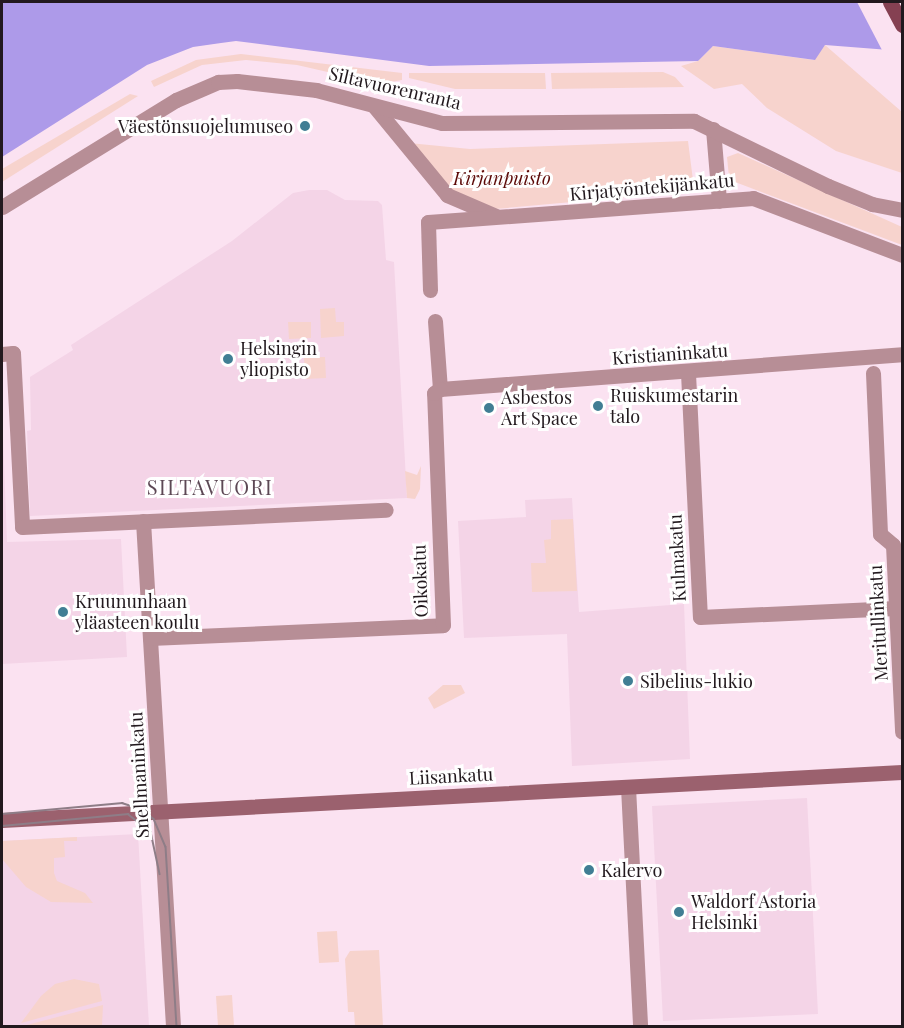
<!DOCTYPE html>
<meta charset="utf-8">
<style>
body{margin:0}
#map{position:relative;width:904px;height:1028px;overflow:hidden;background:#fbe2f1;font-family:"Playfair Display",serif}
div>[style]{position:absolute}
.built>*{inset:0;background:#f4d4e7}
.green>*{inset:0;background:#f7d3cd}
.water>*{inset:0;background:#ad9ae9}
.pier>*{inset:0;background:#fbe2f1}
.street>*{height:15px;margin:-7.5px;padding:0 7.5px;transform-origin:7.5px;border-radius:7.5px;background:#b78e96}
.secondary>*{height:15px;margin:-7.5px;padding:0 7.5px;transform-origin:7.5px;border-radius:7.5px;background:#9b616e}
.primary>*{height:15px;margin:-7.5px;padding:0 7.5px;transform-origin:7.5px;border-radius:7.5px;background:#854052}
.tram>*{height:1.5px;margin:-0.75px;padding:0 0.75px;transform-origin:0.75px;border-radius:0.75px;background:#8e7d87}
.dots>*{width:16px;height:16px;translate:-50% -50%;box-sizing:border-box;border:3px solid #fff;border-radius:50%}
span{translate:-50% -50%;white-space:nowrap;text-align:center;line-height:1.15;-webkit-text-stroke:6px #fff;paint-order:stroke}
.street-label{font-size:18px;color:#22191e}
.poi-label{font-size:18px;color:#22191e}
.right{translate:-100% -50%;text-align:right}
.left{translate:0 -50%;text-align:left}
.park-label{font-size:18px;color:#5b0806;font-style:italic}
.neighbourhood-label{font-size:20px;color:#5d4855;letter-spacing:1.5px}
.frame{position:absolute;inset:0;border:3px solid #22191e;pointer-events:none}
</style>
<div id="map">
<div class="built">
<i style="clip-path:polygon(309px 190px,327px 190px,345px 200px,378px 201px,382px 205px,386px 260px,394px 262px,407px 498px,30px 516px,27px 431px,31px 430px,30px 377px,73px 350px,71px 345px,232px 241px,293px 193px)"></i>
<i style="clip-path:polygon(2px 409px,7px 542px,121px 539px,127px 657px,2px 664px)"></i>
<i style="clip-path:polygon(572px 498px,579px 612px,684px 604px,690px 759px,572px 766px,567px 634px,464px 638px,458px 521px,526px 517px,525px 500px)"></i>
<i style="clip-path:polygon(807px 798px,818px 1014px,663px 1021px,652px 806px)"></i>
<i style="clip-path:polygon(138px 834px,149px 1026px,2px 1026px,2px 841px)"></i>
</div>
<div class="green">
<i style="clip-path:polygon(825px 45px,902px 112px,902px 173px,836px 151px,767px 108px,742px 84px,714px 89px,681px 66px,698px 61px,713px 46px,814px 60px)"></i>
<i style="clip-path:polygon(241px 54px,402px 73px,402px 80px,380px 84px,297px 65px,246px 60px,202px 65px,154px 87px,151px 81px,196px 60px)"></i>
<i style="clip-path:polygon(663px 72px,675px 77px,684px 87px,552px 89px,551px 73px)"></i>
<i style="clip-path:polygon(409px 73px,545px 73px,546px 89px,455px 89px,409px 78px)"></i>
<i style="clip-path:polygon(130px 94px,138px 96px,2px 182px,2px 169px)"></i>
<i style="clip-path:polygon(688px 141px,694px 188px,684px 192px,495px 209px,449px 190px,409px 143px,470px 149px)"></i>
<i style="clip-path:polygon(738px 153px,902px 227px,902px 245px,735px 182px,729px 177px,727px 157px)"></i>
<i style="clip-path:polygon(335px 308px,336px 322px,344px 322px,344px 336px,321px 338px,320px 309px)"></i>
<i style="clip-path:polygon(288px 322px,311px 322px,311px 338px,289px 339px)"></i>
<i style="clip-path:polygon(304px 357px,325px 357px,326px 378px,305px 379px)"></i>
<i style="clip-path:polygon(421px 466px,420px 489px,415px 499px,407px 498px,405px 471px,417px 475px)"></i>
<i style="clip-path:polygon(573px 519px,577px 591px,532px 592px,531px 563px,546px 563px,544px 540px,551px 539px,551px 520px)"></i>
<i style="clip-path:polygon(443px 685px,461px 685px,465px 693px,434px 709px,428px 698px)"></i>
<i style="clip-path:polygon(77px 837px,77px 841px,64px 841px,65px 857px,54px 858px,54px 873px,57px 881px,85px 893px,93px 903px,51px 902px,26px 887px,2px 859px,2px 841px)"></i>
<i style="clip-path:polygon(337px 931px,339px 962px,319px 963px,317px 932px)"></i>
<i style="clip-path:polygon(379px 950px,383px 1026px,355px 1026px,354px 1012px,348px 1012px,345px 959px,350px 951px)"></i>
<i style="clip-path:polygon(74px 979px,99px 984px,102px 1001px,21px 1023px,41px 996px,55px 984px)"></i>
<i style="clip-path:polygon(232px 995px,234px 1026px,218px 1026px,216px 996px)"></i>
<i style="clip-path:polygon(103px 1005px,102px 1026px,23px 1026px)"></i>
</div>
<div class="water">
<i style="clip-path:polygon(2px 2px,902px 2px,902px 51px,825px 45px,815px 60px,713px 46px,698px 61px,429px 66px,236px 41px,221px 43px,193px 47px,147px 65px,2px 157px)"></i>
</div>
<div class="pier">
<i style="clip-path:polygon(857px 2px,902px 2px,902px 54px,883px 52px)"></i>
</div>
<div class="street">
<i style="left:374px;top:106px;width:115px;rotate:50.6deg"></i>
<i style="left:447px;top:195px;width:53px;rotate:23.2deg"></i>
<i style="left:713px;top:129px;width:72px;rotate:85.2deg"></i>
<i style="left:2px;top:207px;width:204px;rotate:-31.6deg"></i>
<i style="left:176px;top:100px;width:46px;rotate:-23.2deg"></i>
<i style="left:218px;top:82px;width:19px;rotate:-3deg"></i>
<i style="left:237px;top:81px;width:80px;rotate:6.5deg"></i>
<i style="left:316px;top:90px;width:130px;rotate:14.7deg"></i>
<i style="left:442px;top:123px;width:252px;rotate:-0.5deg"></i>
<i style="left:694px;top:121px;width:149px;rotate:25.9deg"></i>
<i style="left:828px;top:186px;width:48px;rotate:22.2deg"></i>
<i style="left:872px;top:204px;width:31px;rotate:11deg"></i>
<i style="left:430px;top:290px;width:68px;rotate:-91.7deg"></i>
<i style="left:428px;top:222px;width:326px;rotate:-4.2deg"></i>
<i style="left:753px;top:198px;width:160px;rotate:20.9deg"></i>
<i style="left:435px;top:321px;width:68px;rotate:85.8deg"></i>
<i style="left:2px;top:354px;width:11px;rotate:-5deg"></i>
<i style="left:13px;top:353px;width:174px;rotate:87deg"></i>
<i style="left:22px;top:527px;width:364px;rotate:-2.7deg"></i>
<i style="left:688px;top:373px;width:244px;rotate:87.2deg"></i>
<i style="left:700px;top:617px;width:196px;rotate:-2.6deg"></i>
<i style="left:873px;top:373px;width:161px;rotate:87.5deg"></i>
<i style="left:880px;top:534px;width:17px;rotate:40deg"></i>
<i style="left:893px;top:545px;width:187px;rotate:87.2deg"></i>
<i style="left:440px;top:389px;width:463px;rotate:-4.3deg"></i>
<i style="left:143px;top:521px;width:506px;rotate:86.6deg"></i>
<i style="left:150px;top:638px;width:293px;rotate:-2.5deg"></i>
<i style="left:443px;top:625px;width:232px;rotate:-92.2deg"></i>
<i style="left:434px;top:393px;width:7px;rotate:-34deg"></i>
<i style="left:628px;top:787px;width:239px;rotate:87.1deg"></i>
</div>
<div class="secondary">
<i style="left:2px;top:820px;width:901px;rotate:-3.05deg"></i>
</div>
<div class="primary">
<i style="left:890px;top:2px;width:26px;rotate:62deg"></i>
</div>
<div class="tram">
<i style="left:2px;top:814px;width:121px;rotate:-5.2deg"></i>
<i style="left:122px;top:803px;width:20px;rotate:18deg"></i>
<i style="left:141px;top:809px;width:16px;rotate:38deg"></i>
<i style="left:154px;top:819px;width:30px;rotate:67deg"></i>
<i style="left:166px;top:847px;width:179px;rotate:86.5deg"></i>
<i style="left:2px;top:826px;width:127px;rotate:-5.4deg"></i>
<i style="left:128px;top:814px;width:29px;rotate:38deg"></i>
<i style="left:151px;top:832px;width:43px;rotate:77.9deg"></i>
</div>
<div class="dots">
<i style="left:305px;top:126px;background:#417e94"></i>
<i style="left:228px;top:359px;background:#417e94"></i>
<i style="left:598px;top:406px;background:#417e94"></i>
<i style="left:489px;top:408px;background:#417e94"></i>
<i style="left:63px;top:612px;background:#417e94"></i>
<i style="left:628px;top:681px;background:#417e94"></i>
<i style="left:589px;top:870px;background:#417e94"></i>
<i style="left:679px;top:912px;background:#417e94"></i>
</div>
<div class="street-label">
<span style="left:395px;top:88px;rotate:13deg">Siltavuorenranta</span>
<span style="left:652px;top:187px;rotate:-5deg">Kirjatyöntekijänkatu</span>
<span style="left:670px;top:354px;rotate:-4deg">Kristianinkatu</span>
<span style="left:677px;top:558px;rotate:-93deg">Kulmakatu</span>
<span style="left:420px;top:581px;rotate:-92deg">Oikokatu</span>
<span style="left:878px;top:623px;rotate:-93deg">Meritullinkatu</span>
<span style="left:139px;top:775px;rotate:-93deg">Snellmaninkatu</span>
<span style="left:451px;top:776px;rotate:-3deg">Liisankatu</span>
</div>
<div class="poi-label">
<span class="right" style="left:293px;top:126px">Väestönsuojelumuseo</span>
<span class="left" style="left:240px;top:359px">Helsingin<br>yliopisto</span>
<span class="left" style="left:610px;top:406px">Ruiskumestarin<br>talo</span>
<span class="left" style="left:501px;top:408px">Asbestos<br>Art Space</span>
<span class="left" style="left:75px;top:612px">Kruununhaan<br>yläasteen koulu</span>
<span class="left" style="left:640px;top:681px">Sibelius-lukio</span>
<span class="left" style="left:601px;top:870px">Kalervo</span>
<span class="left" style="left:691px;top:912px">Waldorf Astoria<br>Helsinki</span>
</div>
<div class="park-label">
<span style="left:502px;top:178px">Kirjanpuisto</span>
</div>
<div class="neighbourhood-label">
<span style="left:210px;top:486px">SILTAVUORI</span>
</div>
<div class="frame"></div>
</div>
